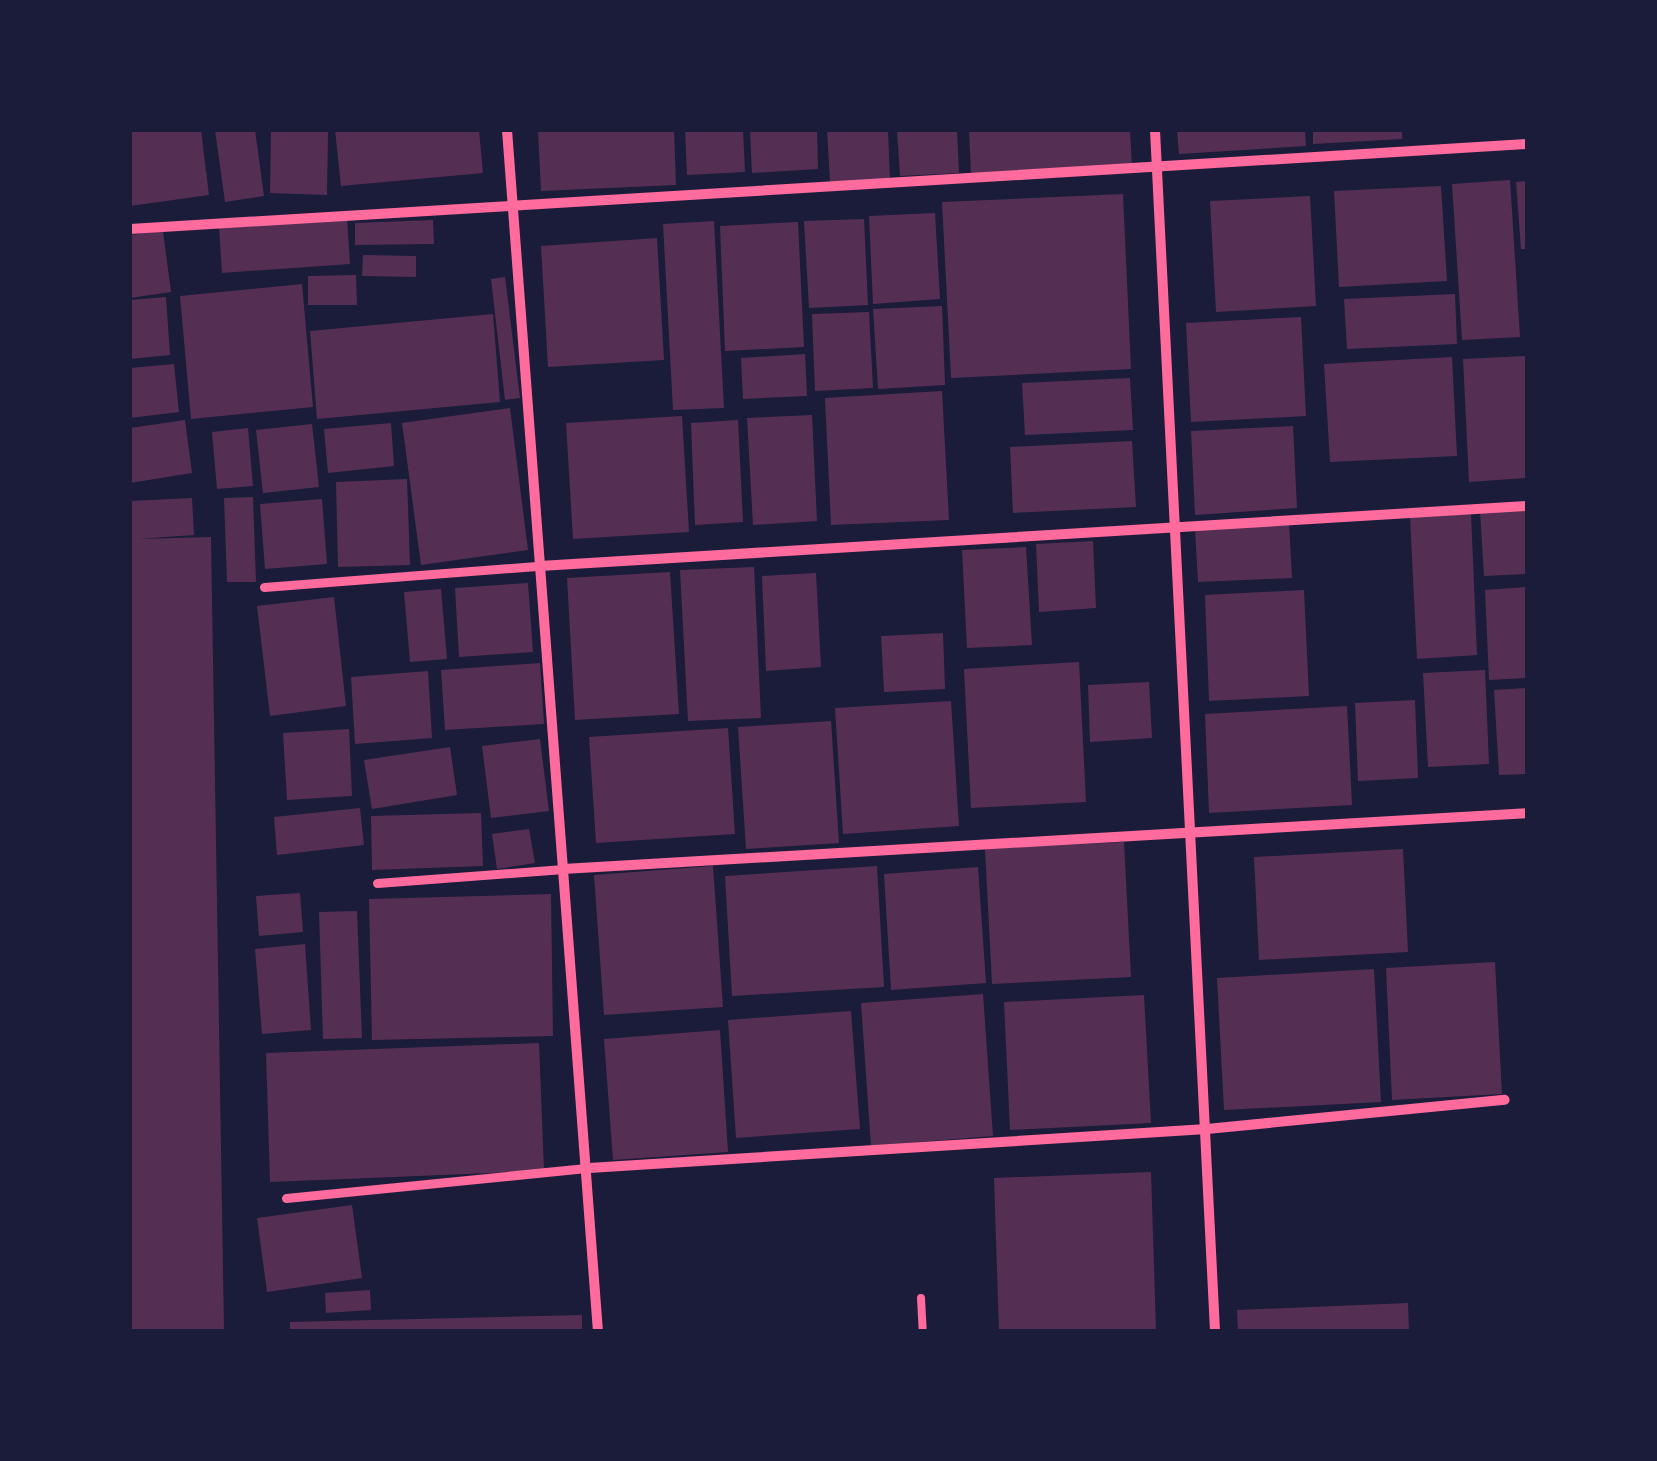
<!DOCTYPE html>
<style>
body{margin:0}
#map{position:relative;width:1657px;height:1461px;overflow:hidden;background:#1b1b3a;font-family:Karla,sans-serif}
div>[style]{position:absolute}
.building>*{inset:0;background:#542f53}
.service>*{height:8px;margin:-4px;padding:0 4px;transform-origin:4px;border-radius:4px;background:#ff6b9d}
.pedestrian>*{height:9px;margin:-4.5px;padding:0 4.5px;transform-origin:4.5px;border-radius:4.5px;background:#ff6b9d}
.minor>*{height:10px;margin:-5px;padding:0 5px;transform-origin:5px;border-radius:5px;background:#ff6b9d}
span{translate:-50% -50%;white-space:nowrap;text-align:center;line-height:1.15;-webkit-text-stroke:9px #1b1b3a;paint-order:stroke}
.frame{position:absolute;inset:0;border:132px solid #1b1b3a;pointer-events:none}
</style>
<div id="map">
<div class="building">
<i style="clip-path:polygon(130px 130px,201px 130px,209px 195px,130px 206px)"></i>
<i style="clip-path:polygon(215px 130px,255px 130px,264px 196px,225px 202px)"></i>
<i style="clip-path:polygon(271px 130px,328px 130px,327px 195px,270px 193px)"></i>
<i style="clip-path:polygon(335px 130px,479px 130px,483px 173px,341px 186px)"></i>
<i style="clip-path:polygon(538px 130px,674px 130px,676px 185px,541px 191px)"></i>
<i style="clip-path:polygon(685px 130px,743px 130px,745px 172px,687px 175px)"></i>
<i style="clip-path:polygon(750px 130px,817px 130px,818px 169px,752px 173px)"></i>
<i style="clip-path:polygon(827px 130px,888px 130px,890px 179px,830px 182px)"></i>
<i style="clip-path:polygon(897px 130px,957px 130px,959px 173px,900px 176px)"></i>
<i style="clip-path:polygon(969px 130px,1130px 130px,1132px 166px,971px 174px)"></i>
<i style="clip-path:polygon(1177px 130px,1305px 130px,1306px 146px,1179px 154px)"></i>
<i style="clip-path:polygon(1313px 130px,1402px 130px,1402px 139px,1313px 144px)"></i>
<i style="clip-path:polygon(1510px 180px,1520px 337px,1462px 340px,1452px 184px)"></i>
<i style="clip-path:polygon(1527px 181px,1527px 249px,1521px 249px,1516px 182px)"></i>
<i style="clip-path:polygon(1441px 186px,1447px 281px,1339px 287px,1334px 191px)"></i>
<i style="clip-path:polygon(1123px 194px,1131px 369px,951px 378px,942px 202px)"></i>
<i style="clip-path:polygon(1310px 196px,1316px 306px,1216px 312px,1210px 201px)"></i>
<i style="clip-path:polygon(935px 213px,940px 299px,873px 304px,869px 216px)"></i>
<i style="clip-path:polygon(347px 217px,350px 264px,222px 273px,219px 226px)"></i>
<i style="clip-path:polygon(864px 219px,868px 305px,809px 308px,804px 221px)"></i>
<i style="clip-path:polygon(433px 220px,434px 244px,355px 245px,355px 223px)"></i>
<i style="clip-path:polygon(714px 221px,724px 408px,673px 410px,663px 224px)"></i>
<i style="clip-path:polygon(798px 222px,804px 347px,725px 351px,720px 226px)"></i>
<i style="clip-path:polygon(163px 231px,171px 292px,130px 298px,130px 235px)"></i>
<i style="clip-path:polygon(657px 238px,664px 360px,548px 367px,541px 246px)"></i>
<i style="clip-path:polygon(363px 255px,416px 256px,416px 277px,362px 276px)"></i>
<i style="clip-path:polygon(356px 275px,357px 305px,308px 305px,308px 276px)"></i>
<i style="clip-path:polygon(505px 277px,520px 398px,505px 400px,491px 279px)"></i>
<i style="clip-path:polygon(302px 284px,313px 407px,191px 419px,180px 296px)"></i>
<i style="clip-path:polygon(1455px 294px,1457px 344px,1347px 349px,1344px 299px)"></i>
<i style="clip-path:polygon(166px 297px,170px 355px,130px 359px,130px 300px)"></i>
<i style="clip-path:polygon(942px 306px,945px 385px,878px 389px,873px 309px)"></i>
<i style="clip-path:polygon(869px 312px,873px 388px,815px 391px,812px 314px)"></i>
<i style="clip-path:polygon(493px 314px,500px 402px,317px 419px,310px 331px)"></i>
<i style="clip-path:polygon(1301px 317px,1306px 416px,1191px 422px,1186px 323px)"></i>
<i style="clip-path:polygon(805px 354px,807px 396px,743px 399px,741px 358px)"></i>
<i style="clip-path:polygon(1527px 356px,1527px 478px,1469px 482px,1463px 359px)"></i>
<i style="clip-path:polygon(1452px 357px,1457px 456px,1330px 462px,1324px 364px)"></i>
<i style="clip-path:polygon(174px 364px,179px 412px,130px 418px,130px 368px)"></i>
<i style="clip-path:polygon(1130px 378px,1133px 430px,1025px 435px,1022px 383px)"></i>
<i style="clip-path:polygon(942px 391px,949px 520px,831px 525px,825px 398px)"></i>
<i style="clip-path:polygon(510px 408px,528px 550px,421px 565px,402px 423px)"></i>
<i style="clip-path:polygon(812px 415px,817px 521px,753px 525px,747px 418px)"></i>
<i style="clip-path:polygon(682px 416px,689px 532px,573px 539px,566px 423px)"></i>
<i style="clip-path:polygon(185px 420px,192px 473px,130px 483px,130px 428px)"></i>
<i style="clip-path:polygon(738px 420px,743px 522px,695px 525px,691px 423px)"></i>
<i style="clip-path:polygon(391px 423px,394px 466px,328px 473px,324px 429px)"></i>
<i style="clip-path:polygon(312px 424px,319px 487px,263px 493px,256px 430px)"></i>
<i style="clip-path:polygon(1293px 426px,1297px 508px,1195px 515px,1191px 431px)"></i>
<i style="clip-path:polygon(248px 428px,253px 486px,217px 489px,212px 432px)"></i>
<i style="clip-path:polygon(1132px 441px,1136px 507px,1013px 513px,1010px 447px)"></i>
<i style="clip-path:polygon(407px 479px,410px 565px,338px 567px,336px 482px)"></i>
<i style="clip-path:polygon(253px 497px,256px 582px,227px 582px,224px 498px)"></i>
<i style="clip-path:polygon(192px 498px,194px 535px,138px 539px,211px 537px,224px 1331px,130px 1331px,130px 501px)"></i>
<i style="clip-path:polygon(322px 499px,327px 564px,265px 569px,260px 504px)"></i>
<i style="clip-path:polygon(1527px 508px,1527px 574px,1484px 576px,1480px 511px)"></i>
<i style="clip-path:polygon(1471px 514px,1477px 655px,1417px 659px,1410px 517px)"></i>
<i style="clip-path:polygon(1289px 523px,1292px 578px,1198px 582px,1195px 529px)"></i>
<i style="clip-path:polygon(1093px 541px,1096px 608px,1039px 612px,1036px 544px)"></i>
<i style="clip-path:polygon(1026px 547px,1032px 645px,967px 648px,962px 550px)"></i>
<i style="clip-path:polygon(754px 567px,761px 718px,688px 721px,680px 570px)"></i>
<i style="clip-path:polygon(670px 572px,679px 714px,575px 720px,567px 578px)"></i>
<i style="clip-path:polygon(816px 573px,821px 667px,766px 671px,762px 576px)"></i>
<i style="clip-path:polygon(528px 583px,533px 652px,459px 657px,455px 588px)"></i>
<i style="clip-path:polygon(1527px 587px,1527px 678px,1489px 680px,1485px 590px)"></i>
<i style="clip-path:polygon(441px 589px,447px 659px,410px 662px,404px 592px)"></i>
<i style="clip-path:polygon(1304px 590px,1309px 696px,1209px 701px,1205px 595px)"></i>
<i style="clip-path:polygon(334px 597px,346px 706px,270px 716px,257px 606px)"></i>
<i style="clip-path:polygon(943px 633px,945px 689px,884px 692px,881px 636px)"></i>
<i style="clip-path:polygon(1079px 662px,1086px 802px,971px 808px,964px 669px)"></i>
<i style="clip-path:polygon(540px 663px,544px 724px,445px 730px,441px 670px)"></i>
<i style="clip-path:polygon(1485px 670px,1489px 764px,1428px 767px,1423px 673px)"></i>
<i style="clip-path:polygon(428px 671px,432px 738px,355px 744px,351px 677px)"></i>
<i style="clip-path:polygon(1149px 682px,1152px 738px,1090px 742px,1088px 685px)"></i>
<i style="clip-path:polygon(1527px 688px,1527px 774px,1499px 775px,1494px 690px)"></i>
<i style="clip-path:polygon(1415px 700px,1418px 778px,1358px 781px,1355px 703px)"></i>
<i style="clip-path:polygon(951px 701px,959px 826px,843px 834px,835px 708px)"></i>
<i style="clip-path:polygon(1347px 706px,1352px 805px,1209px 813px,1205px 714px)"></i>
<i style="clip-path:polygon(831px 721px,839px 843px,746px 849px,738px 727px)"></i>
<i style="clip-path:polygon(728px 728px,735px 834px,596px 843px,589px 737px)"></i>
<i style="clip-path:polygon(349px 729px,352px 796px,287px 800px,283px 733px)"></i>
<i style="clip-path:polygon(540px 739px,549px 811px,491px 818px,482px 746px)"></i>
<i style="clip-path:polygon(450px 747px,457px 795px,372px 809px,364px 760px)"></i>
<i style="clip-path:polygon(360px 808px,364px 845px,277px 855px,274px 817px)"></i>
<i style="clip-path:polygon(481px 813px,483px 866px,372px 870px,371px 816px)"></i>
<i style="clip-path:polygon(529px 829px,535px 863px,497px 869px,492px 834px)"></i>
<i style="clip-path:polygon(1124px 842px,1131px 977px,992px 984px,985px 849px)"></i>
<i style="clip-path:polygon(1403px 849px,1408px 952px,1259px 960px,1254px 857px)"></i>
<i style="clip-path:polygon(713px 866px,723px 1007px,604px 1015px,594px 875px)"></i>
<i style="clip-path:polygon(877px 866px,884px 987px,732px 996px,725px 876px)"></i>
<i style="clip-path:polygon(978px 867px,986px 983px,891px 990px,884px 874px)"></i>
<i style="clip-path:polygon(300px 893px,303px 932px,259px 936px,256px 896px)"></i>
<i style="clip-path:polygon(551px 894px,553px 1036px,372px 1040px,369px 899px)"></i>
<i style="clip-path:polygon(357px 911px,362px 1038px,323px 1039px,319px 912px)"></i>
<i style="clip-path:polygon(305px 944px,311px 1030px,262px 1034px,255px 949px)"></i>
<i style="clip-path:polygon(1495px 962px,1502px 1094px,1392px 1100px,1386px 968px)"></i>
<i style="clip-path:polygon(1374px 969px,1381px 1102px,1224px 1110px,1217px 978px)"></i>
<i style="clip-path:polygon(983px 994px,993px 1136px,871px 1146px,861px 1003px)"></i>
<i style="clip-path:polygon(1144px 995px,1151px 1123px,1010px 1130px,1004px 1002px)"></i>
<i style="clip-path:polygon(851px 1011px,860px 1129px,736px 1138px,728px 1020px)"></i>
<i style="clip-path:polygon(720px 1030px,728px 1152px,613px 1160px,604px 1039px)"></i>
<i style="clip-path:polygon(539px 1043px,544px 1171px,270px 1182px,266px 1053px)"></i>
<i style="clip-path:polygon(1151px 1172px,1156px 1331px,999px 1331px,994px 1178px)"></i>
<i style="clip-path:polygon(352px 1205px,362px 1278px,267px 1292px,257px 1218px)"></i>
<i style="clip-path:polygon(370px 1290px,371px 1310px,326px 1313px,325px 1293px)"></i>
<i style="clip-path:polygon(1408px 1303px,1409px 1331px,1238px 1331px,1237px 1310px)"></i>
<i style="clip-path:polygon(582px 1315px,582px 1331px,290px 1331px,290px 1322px)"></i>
</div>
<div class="service">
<i style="left:921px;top:1298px;width:33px;rotate:87deg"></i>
</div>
<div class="pedestrian">
<i style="left:264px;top:587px;width:277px;rotate:-4.4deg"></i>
<i style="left:377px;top:883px;width:187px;rotate:-4.3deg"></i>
<i style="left:286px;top:1198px;width:304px;rotate:-5.7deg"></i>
</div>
<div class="minor">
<i style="left:507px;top:130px;width:1204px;rotate:85.67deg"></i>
<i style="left:1155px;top:130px;width:1202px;rotate:87.14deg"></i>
<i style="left:130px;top:229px;width:1400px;rotate:-3.48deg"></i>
<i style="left:540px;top:566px;width:989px;rotate:-3.48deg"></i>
<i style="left:563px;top:869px;width:966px;rotate:-3.32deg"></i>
<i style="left:589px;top:1168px;width:619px;rotate:-3.61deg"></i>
<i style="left:1207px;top:1129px;width:299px;rotate:-5.6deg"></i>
</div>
<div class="frame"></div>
</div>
